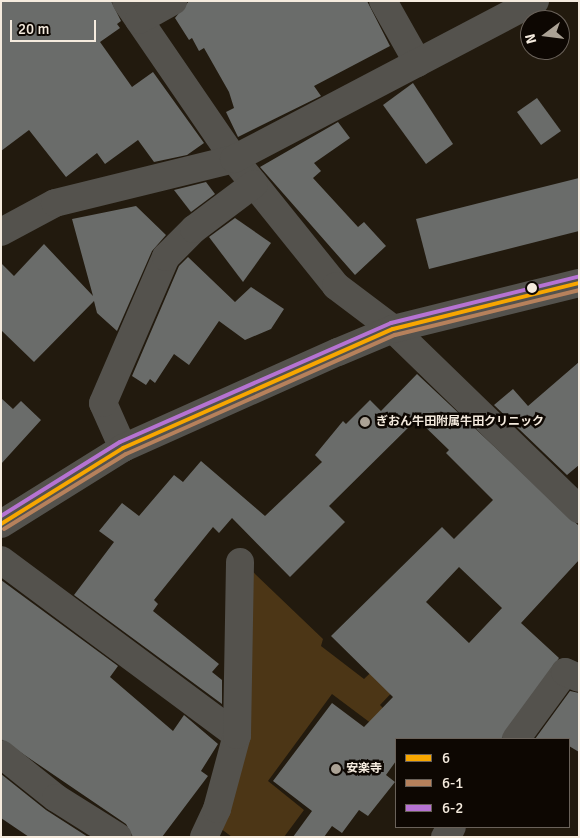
<!DOCTYPE html>
<meta charset="utf-8">
<style>
body{margin:0}
#map{position:relative;width:580px;height:838px;overflow:hidden;background:#221a0e;font-family:Signika,"Noto Sans JP",sans-serif}
div>[style]{position:absolute}
.green>*{inset:0;background:#4c3616}
.building>*{inset:0;background:#6a6c6a}
.minor>*{height:28px;margin:-14px;padding:0 14px;transform-origin:14px;border-radius:14px;background:#54524d}
.tertiary>*{height:28px;margin:-14px;padding:0 14px;transform-origin:14px;border-radius:14px;background:#54524d}
.bus-1>*{height:4px;margin:-2px;padding:0 2px;transform-origin:2px;border-radius:2px;background:#f7a600}
.bus-2>*{height:4px;margin:-2px;padding:0 2px;transform-origin:2px;border-radius:2px;background:#b6815c}
.bus-3>*{height:4px;margin:-2px;padding:0 2px;transform-origin:2px;border-radius:2px;background:#b673d3}
.dots>*{width:14px;height:14px;translate:-50% -50%;box-sizing:border-box;border:2px solid #0d0702;border-radius:50%}
span{translate:-50% -50%;white-space:nowrap;text-align:center;line-height:1.15;-webkit-text-stroke:5px #0d0702;paint-order:stroke}
.poi-label{font-size:12px;color:#f5ebde;font-weight:700}
.left{translate:0 -50%;text-align:left}
.frame{position:absolute;inset:0;border:2px solid #f5ebde;pointer-events:none}
.legend{position:absolute;left:395px;top:738px;width:175px;height:90px;box-sizing:border-box;background:#0d0702;border:1px solid #6a625a;margin:0;padding:6px 9px;list-style:none;font-size:15px;color:#f5ebde}
.legend li{display:flex;align-items:center;gap:10px;height:25px}
.legend b{width:25px;border:1px solid #6a625a}
.north{position:absolute;left:520px;top:10px;width:50px;height:50px;box-sizing:border-box;background:#0d0702;border:1px solid #6a625a;border-radius:50%;rotate:255deg;font-size:14px;font-weight:700;line-height:20px;text-align:center;color:#f5ebde}
.north::after{content:'';display:block;margin:auto;width:18px;height:22px;background:#aba295;clip-path:polygon(50% 0,100% 100%,50% 72%,0 100%)}
.scale{position:absolute;left:10px;top:20px;width:86px;height:22px;box-sizing:border-box;border:2px solid #f5ebde;border-top:0;padding-left:6px;font-size:15px;line-height:18px;white-space:nowrap;color:#f5ebde;-webkit-text-stroke:4px #0d0702;paint-order:stroke}
</style>
<div id="map">
<div class="green">
<i style="clip-path:polygon(251px 570px,323px 639px,321px 646px,364px 679px,403px 642px,422px 661px,380px 705px,413px 739px,396px 742px,332px 694px,268px 781px,304px 810px,284px 837px,232px 837px,220px 828px)"></i>
</div>
<div class="building">
<i style="clip-path:polygon(1px 1px,111px 1px,121px 21px,117px 24px,120px 28px,100px 42px,132px 87px,153px 72px,204px 143px,187px 155px,154px 162px,138px 140px,105px 164px,97px 153px,66px 177px,29px 130px,1px 151px)"></i>
<i style="clip-path:polygon(189px 1px,367px 1px,390px 46px,314px 86px,321px 96px,238px 137px,226px 112px,234px 108px,229px 92px,204px 48px,199px 51px,192px 38px,189px 40px,175px 18px)"></i>
<i style="clip-path:polygon(413px 83px,453px 144px,426px 164px,383px 105px)"></i>
<i style="clip-path:polygon(537px 98px,561px 131px,541px 145px,517px 112px)"></i>
<i style="clip-path:polygon(338px 122px,350px 138px,314px 163px,321px 171px,313px 178px,358px 227px,364px 222px,386px 246px,355px 275px,260px 167px)"></i>
<i style="clip-path:polygon(579px 178px,579px 231px,429px 269px,416px 219px)"></i>
<i style="clip-path:polygon(206px 182px,215px 194px,191px 212px,174px 190px)"></i>
<i style="clip-path:polygon(136px 206px,166px 235px,152px 251px,117px 331px,97px 313px,94px 301px,34px 362px,1px 330px,1px 263px,14px 276px,44px 244px,93px 296px,72px 219px)"></i>
<i style="clip-path:polygon(235px 218px,271px 243px,243px 282px,209px 237px)"></i>
<i style="clip-path:polygon(188px 257px,235px 302px,251px 287px,284px 309px,271px 329px,245px 340px,219px 321px,189px 365px,174px 354px,155px 383px,150px 379px,146px 385px,132px 376px,179px 266px)"></i>
<i style="clip-path:polygon(579px 362px,579px 465px,567px 475px,494px 405px,513px 389px,528px 406px)"></i>
<i style="clip-path:polygon(evenodd,417px 374px,579px 526px,579px 560px,521px 623px,559px 658px,501px 739px,396px 739px,396px 761px,386px 775px,395px 782px,368px 816px,359px 810px,342px 833px,332px 826px,324px 837px,293px 837px,312px 811px,273px 781px,332px 703px,364px 727px,393px 697px,331px 636px,442px 527px,454px 539px,493px 500px,446px 453px,449px 450px,417px 419px,329px 506px,345px 522px,290px 577px,232px 518px,219px 533px,213px 527px,154px 600px,158px 604px,153px 611px,219px 664px,212px 672px,222px 680px,222px 704px,74px 595px,114px 542px,99px 531px,122px 503px,139px 516px,174px 475px,183px 482px,201px 461px,265px 516px,322px 462px,315px 455px,343px 421px,346px 424px,370px 400px,381px 411px,417px 374px,459px 567px,502px 608px,469px 643px,426px 602px,459px 567px)"></i>
<i style="clip-path:polygon(1px 398px,13px 409px,21px 401px,41px 420px,1px 464px)"></i>
<i style="clip-path:polygon(1px 580px,118px 666px,110px 677px,173px 731px,184px 715px,218px 744px,201px 771px,208px 776px,162px 837px,133px 837px,126px 824px,1px 739px)"></i>
<i style="clip-path:polygon(570px 691px,579px 693px,579px 752px,569px 746px,569px 739px,535px 739px)"></i>
<i style="clip-path:polygon(1px 774px,46px 810px,88px 837px,29px 837px,1px 818px)"></i>
</div>
<div class="minor">
<i style="left:126px;top:1px;width:191px;rotate:55.6deg"></i>
<i style="left:234px;top:159px;width:163px;rotate:51.2deg"></i>
<i style="left:336px;top:286px;width:71px;rotate:37deg"></i>
<i style="left:393px;top:329px;width:259px;rotate:44.1deg"></i>
<i style="left:383px;top:1px;width:71px;rotate:60.6deg"></i>
<i style="left:139px;top:20px;width:39px;rotate:-29deg"></i>
<i style="left:1px;top:232px;width:61px;rotate:-28.2deg"></i>
<i style="left:55px;top:203px;width:184px;rotate:-13.8deg"></i>
<i style="left:234px;top:159px;width:340px;rotate:-27.7deg"></i>
<i style="left:123px;top:448px;width:49px;rotate:-114deg"></i>
<i style="left:103px;top:403px;width:159px;rotate:-66.7deg"></i>
<i style="left:166px;top:257px;width:40px;rotate:-45deg"></i>
<i style="left:194px;top:229px;width:75px;rotate:-36.9deg"></i>
<i style="left:1px;top:560px;width:294px;rotate:36.6deg"></i>
<i style="left:516px;top:739px;width:83px;rotate:-53.8deg"></i>
<i style="left:565px;top:672px;width:15px;rotate:23deg"></i>
<i style="left:1px;top:754px;width:70px;rotate:38.7deg"></i>
<i style="left:56px;top:798px;width:73px;rotate:32.2deg"></i>
<i style="left:204px;top:837px;width:31px;rotate:-65deg"></i>
<i style="left:217px;top:809px;width:77px;rotate:-74.9deg"></i>
<i style="left:237px;top:735px;width:173px;rotate:-89deg"></i>
<i style="left:445px;top:837px;width:12px;rotate:-55deg"></i>
</div>
<div class="tertiary">
<i style="left:1px;top:524px;width:144px;rotate:-31.9deg"></i>
<i style="left:123px;top:448px;width:235px;rotate:-24.1deg"></i>
<i style="left:338px;top:352px;width:60px;rotate:-22.7deg"></i>
<i style="left:393px;top:329px;width:192px;rotate:-13.9deg"></i>
</div>
<div class="bus-1">
<i style="left:1px;top:524px;width:144px;rotate:-31.9deg"></i>
<i style="left:123px;top:448px;width:295px;rotate:-23.8deg"></i>
<i style="left:393px;top:329px;width:192px;rotate:-13.9deg"></i>
</div>
<div class="bus-2">
<i style="left:4px;top:529px;width:143px;rotate:-31.6deg"></i>
<i style="left:126px;top:454px;width:294px;rotate:-23.9deg"></i>
<i style="left:395px;top:335px;width:189px;rotate:-13.7deg"></i>
</div>
<div class="bus-3">
<i style="left:1px;top:516px;width:140px;rotate:-31.9deg"></i>
<i style="left:120px;top:442px;width:296px;rotate:-23.7deg"></i>
<i style="left:391px;top:323px;width:192px;rotate:-13.9deg"></i>
</div>
<div class="dots">
<i style="left:532px;top:288px;background:#f5ebde"></i>
<i style="left:365px;top:422px;background:#aba295"></i>
<i style="left:336px;top:769px;background:#aba295"></i>
</div>
<div class="poi-label">
<span class="left" style="left:376px;top:422px">ぎおん牛田附属牛田クリニック</span>
<span class="left" style="left:346px;top:769px">安楽寺</span>
</div>
<div class="frame"></div>
<ul class="legend">
<li><b style="height:6px;background:#f7a600"></b>6</li>
<li><b style="height:6px;background:#b6815c"></b>6-1</li>
<li><b style="height:6px;background:#b673d3"></b>6-2</li>
</ul>
<div class="north">N</div>
<div class="scale">20 m</div>
</div>
